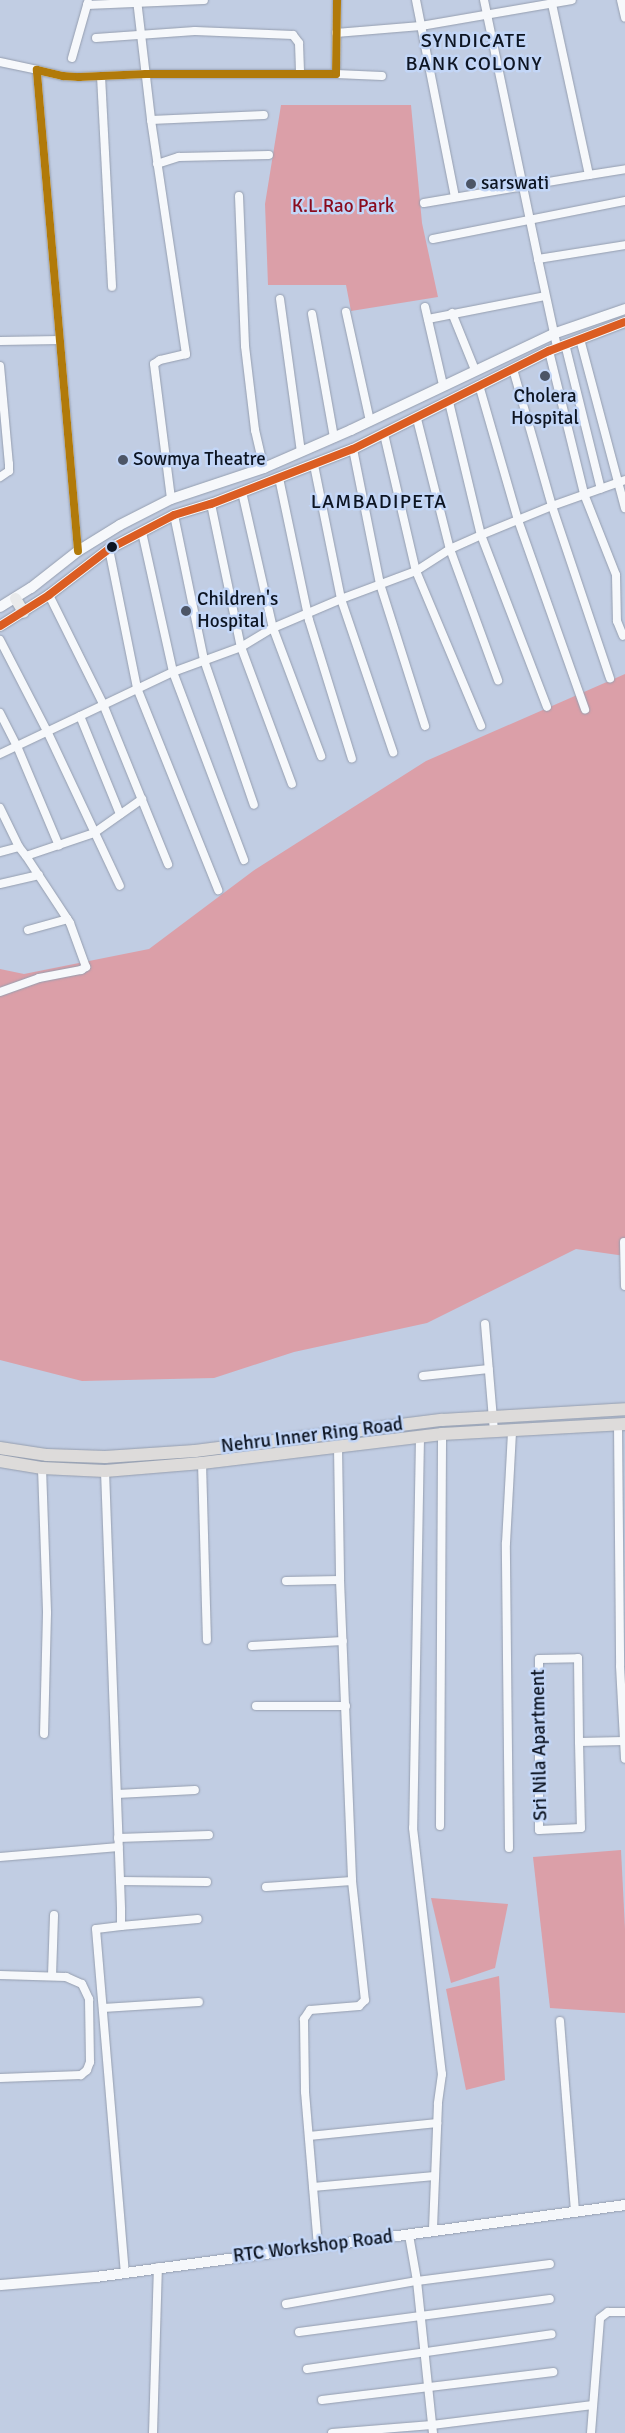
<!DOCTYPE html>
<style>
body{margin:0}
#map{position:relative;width:625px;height:2433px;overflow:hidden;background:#c1cde3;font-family:Signika,sans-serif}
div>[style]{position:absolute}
.green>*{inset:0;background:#db9fa8}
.roads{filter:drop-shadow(0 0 1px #959eaf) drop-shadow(0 0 1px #959eaf)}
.minor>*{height:8px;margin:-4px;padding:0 4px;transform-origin:4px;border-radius:4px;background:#f6f8fb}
.tertiary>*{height:10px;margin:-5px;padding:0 5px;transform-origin:5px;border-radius:5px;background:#f6f8fb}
.secondary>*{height:11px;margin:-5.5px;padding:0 5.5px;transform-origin:5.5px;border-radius:5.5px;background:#e9eaeb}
.primary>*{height:12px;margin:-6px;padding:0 6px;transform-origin:6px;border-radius:6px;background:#dddbda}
.bus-1>*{height:8px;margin:-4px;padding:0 4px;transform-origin:4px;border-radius:4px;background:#b17a0a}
.bus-2>*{height:8px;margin:-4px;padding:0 4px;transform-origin:4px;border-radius:4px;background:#db5d22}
.dots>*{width:14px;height:14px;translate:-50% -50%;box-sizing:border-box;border:2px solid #c3d6f7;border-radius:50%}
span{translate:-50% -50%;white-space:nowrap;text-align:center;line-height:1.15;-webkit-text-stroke:5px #c3d6f7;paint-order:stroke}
.poi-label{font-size:19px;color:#0d1523}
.left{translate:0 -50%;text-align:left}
.park-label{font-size:19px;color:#8a0b1d}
.street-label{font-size:19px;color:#0d1523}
.neighbourhood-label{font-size:20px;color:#0d1523;letter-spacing:1px}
</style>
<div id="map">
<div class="green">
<i style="clip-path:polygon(281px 105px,411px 105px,422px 223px,438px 297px,351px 311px,346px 285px,268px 285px,265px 204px)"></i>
<i style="clip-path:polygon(625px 674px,625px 1256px,576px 1249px,427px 1323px,294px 1352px,214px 1378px,82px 1381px,0 1360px,0 969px,24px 974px,149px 949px,253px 871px,426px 761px)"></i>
<i style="clip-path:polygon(621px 1850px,625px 1929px,625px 2013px,550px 2008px,533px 1857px)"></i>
<i style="clip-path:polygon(431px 1898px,508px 1904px,495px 1968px,451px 1983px)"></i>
<i style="clip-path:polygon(499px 1976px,505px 2080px,466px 2090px,446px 1989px)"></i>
</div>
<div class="roads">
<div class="minor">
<i style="left:137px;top:0;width:121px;rotate:83.3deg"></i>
<i style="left:151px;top:120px;width:237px;rotate:81.5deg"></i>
<i style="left:186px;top:354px;width:27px;rotate:167deg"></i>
<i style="left:160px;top:360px;width:7px;rotate:146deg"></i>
<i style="left:154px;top:364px;width:136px;rotate:82.8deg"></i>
<i style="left:416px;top:0;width:201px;rotate:78.8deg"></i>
<i style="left:484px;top:0;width:265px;rotate:78.2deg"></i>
<i style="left:538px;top:259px;width:88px;rotate:-9.1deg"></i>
<i style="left:621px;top:0;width:18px;rotate:77deg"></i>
<i style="left:87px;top:5px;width:117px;rotate:-2.4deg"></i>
<i style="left:336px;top:33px;width:85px;rotate:-4.7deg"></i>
<i style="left:421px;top:26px;width:153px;rotate:-9.8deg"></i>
<i style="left:96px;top:38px;width:99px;rotate:-4deg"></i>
<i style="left:195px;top:31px;width:98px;rotate:2.3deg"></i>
<i style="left:293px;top:35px;width:10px;rotate:53deg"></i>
<i style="left:299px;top:43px;width:30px;rotate:88deg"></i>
<i style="left:72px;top:58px;width:58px;rotate:-74.1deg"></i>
<i style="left:0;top:62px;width:38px;rotate:12deg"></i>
<i style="left:336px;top:74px;width:46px;rotate:2.5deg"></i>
<i style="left:101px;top:76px;width:211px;rotate:87deg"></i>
<i style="left:151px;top:120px;width:113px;rotate:-2.5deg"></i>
<i style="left:157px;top:164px;width:23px;rotate:-18deg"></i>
<i style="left:179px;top:157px;width:90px;rotate:-1.3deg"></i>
<i style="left:589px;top:175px;width:36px;rotate:-9deg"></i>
<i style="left:239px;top:196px;width:150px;rotate:87.7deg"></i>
<i style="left:245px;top:346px;width:85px;rotate:83.2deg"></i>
<i style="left:255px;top:430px;width:39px;rotate:77deg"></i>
<i style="left:424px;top:203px;width:167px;rotate:-9.6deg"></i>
<i style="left:589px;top:175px;width:175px;rotate:-102.2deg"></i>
<i style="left:433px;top:239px;width:196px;rotate:-11.2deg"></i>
<i style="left:538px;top:259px;width:90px;rotate:77.8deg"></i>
<i style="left:280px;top:299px;width:154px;rotate:82.2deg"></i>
<i style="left:425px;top:307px;width:80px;rotate:77deg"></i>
<i style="left:346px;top:312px;width:112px;rotate:77.6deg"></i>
<i style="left:452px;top:313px;width:61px;rotate:68deg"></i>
<i style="left:312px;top:314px;width:126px;rotate:79.9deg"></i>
<i style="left:428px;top:319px;width:119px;rotate:-11.1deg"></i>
<i style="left:580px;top:339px;width:175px;rotate:75.1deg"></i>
<i style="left:0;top:341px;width:60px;rotate:-1deg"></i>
<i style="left:565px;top:344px;width:149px;rotate:76.1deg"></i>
<i style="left:549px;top:351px;width:147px;rotate:76.2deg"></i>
<i style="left:584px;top:494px;width:87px;rotate:68.4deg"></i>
<i style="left:616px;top:575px;width:46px;rotate:88.8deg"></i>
<i style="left:617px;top:621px;width:16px;rotate:68deg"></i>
<i style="left:0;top:366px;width:98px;rotate:84.8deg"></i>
<i style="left:9px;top:464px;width:7px;rotate:90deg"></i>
<i style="left:9px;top:471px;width:11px;rotate:146deg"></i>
<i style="left:513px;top:369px;width:142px;rotate:74.1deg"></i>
<i style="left:552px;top:506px;width:182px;rotate:71.4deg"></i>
<i style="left:479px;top:385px;width:141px;rotate:73.9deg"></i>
<i style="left:518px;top:520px;width:201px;rotate:70.5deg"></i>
<i style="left:449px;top:402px;width:137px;rotate:76.5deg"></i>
<i style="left:481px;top:535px;width:184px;rotate:69deg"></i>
<i style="left:417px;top:419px;width:134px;rotate:75.8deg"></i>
<i style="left:450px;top:549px;width:140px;rotate:69.9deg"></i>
<i style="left:384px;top:434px;width:141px;rotate:76.9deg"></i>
<i style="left:416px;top:571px;width:168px;rotate:67.2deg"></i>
<i style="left:353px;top:449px;width:138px;rotate:78.7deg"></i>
<i style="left:380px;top:584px;width:149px;rotate:72.4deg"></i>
<i style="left:314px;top:465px;width:137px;rotate:78.6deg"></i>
<i style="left:341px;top:599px;width:162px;rotate:71.2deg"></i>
<i style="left:279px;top:478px;width:145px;rotate:78.1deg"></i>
<i style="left:309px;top:620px;width:145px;rotate:72.8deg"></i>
<i style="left:242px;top:492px;width:139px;rotate:77.2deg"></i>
<i style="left:273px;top:628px;width:137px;rotate:69.4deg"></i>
<i style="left:211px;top:504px;width:146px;rotate:78.2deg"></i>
<i style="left:241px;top:647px;width:146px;rotate:69.6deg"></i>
<i style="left:174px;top:515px;width:148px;rotate:78.3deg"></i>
<i style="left:204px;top:660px;width:153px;rotate:71deg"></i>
<i style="left:142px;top:532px;width:143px;rotate:77.5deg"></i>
<i style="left:173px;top:672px;width:201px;rotate:69.3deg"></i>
<i style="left:109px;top:549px;width:142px;rotate:78.6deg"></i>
<i style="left:137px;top:688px;width:218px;rotate:68.1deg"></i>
<i style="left:78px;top:551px;width:483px;rotate:-94.9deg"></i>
<i style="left:37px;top:70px;width:27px;rotate:13deg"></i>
<i style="left:63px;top:76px;width:16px;rotate:4deg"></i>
<i style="left:79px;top:77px;width:67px;rotate:-2.6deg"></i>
<i style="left:146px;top:74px;width:190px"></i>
<i style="left:336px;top:74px;width:74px;rotate:-89.2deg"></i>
<i style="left:49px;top:595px;width:122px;rotate:63.6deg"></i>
<i style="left:103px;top:704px;width:173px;rotate:67.9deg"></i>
<i style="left:0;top:640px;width:102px;rotate:62.7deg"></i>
<i style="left:47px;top:731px;width:171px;rotate:64.8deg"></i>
<i style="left:0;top:713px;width:37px;rotate:63deg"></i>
<i style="left:17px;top:746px;width:108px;rotate:67.2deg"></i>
<i style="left:80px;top:716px;width:106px;rotate:67.8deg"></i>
<i style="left:0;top:754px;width:191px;rotate:-25.4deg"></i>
<i style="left:173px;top:672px;width:72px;rotate:-20.2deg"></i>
<i style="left:241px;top:647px;width:37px;rotate:-31deg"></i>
<i style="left:273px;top:628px;width:74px;rotate:-23.1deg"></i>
<i style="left:341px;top:599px;width:80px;rotate:-20.5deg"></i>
<i style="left:416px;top:571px;width:40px;rotate:-32.9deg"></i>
<i style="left:450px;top:549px;width:34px;rotate:-24deg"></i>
<i style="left:481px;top:535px;width:77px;rotate:-22.2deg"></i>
<i style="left:552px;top:506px;width:77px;rotate:-19.6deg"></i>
<i style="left:0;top:808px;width:43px;rotate:64deg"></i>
<i style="left:19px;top:847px;width:20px;rotate:165deg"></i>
<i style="left:19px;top:847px;width:11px;rotate:52deg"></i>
<i style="left:26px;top:856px;width:72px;rotate:-18.7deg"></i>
<i style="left:94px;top:833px;width:59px;rotate:-35.3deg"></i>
<i style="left:0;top:884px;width:40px;rotate:-13deg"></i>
<i style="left:28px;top:930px;width:41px;rotate:-15.4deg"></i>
<i style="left:0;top:992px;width:41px;rotate:-19.7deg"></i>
<i style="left:39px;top:978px;width:43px;rotate:-10.8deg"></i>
<i style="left:81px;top:970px;width:6px;rotate:-31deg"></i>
<i style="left:86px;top:967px;width:47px;rotate:-110deg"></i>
<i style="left:70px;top:923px;width:80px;rotate:-123.3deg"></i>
<i style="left:624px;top:1242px;width:44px;rotate:88.7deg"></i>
<i style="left:485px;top:1324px;width:108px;rotate:85.2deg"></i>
<i style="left:423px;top:1376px;width:66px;rotate:-6.1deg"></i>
<i style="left:618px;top:1424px;width:242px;rotate:89.5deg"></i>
<i style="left:620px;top:1666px;width:93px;rotate:86.9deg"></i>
<i style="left:420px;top:1437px;width:391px;rotate:91deg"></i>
<i style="left:413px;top:1828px;width:248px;rotate:83.3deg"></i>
<i style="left:442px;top:2074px;width:30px;rotate:98deg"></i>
<i style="left:438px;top:2104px;width:127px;rotate:92.3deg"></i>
<i style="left:338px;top:1447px;width:133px;rotate:89.1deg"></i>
<i style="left:340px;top:1580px;width:301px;rotate:87.7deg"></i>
<i style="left:202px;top:1463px;width:177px;rotate:88.4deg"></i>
<i style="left:42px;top:1468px;width:145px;rotate:88deg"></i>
<i style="left:47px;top:1613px;width:121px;rotate:91.4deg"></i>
<i style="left:105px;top:1471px;width:439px;rotate:87.9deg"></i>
<i style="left:121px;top:1910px;width:16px;rotate:90deg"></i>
<i style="left:121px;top:1926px;width:25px;rotate:173deg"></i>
<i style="left:96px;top:1929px;width:344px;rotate:85.2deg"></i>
<i style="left:286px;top:1581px;width:54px;rotate:-1.1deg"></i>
<i style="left:252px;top:1646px;width:91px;rotate:-3.1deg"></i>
<i style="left:256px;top:1706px;width:90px"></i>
<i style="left:579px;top:1742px;width:86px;rotate:88.7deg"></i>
<i style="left:581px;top:1828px;width:42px;rotate:177.3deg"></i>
<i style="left:539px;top:1830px;width:171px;rotate:-90deg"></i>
<i style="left:539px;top:1659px;width:39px;rotate:-1deg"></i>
<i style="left:578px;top:1658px;width:84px;rotate:89.3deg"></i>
<i style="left:579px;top:1742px;width:45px;rotate:-1.3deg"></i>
<i style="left:117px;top:1794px;width:78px;rotate:-2.9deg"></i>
<i style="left:440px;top:1826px;width:392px;rotate:-89.7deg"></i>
<i style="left:118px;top:1838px;width:91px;rotate:-1.9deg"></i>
<i style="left:509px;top:1848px;width:305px;rotate:-90.6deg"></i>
<i style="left:506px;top:1543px;width:112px;rotate:-86.9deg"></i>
<i style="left:0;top:1857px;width:119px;rotate:-4.8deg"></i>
<i style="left:120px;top:1881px;width:87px;rotate:0.7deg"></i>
<i style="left:266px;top:1887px;width:86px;rotate:-4deg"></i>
<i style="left:352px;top:1881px;width:120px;rotate:83.8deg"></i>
<i style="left:365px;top:2000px;width:8px;rotate:135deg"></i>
<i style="left:359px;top:2006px;width:49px;rotate:175.3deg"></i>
<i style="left:310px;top:2010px;width:11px;rotate:124deg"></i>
<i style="left:304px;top:2019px;width:73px;rotate:89.2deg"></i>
<i style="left:305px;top:2092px;width:155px;rotate:85.2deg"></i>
<i style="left:121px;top:1926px;width:77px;rotate:-5.2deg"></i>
<i style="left:0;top:1975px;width:66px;rotate:1.7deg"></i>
<i style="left:66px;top:1977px;width:17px;rotate:24deg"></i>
<i style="left:82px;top:1984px;width:17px;rotate:65deg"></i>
<i style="left:89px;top:1999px;width:63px;rotate:89.1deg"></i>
<i style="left:90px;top:2062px;width:9px;rotate:111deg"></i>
<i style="left:87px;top:2070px;width:8px;rotate:140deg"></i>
<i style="left:81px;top:2075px;width:81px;rotate:177.9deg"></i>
<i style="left:52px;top:1976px;width:61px;rotate:-88.1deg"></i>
<i style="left:103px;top:2008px;width:96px;rotate:-3.6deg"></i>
<i style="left:560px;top:2021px;width:190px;rotate:85.5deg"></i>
<i style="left:309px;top:2136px;width:129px;rotate:-5.8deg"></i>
<i style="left:313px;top:2187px;width:122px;rotate:-5.2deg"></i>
<i style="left:409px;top:2235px;width:47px;rotate:80.1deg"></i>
<i style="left:417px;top:2281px;width:153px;rotate:84deg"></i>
<i style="left:286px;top:2304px;width:133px;rotate:-10deg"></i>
<i style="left:417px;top:2281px;width:134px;rotate:-7.3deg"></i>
<i style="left:299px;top:2332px;width:253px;rotate:-7.5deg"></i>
<i style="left:307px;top:2369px;width:247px;rotate:-8.1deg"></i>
<i style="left:322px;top:2400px;width:233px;rotate:-6.9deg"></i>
<i style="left:153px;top:2433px;width:166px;rotate:-88.3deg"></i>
<i style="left:332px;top:2433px;width:100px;rotate:-4.6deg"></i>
<i style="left:432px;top:2425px;width:162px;rotate:-7.1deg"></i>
<i style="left:591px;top:2433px;width:115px;rotate:-85.5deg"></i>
<i style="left:600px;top:2318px;width:10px;rotate:-37deg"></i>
<i style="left:608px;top:2312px;width:17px"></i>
</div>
<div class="tertiary">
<i style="left:0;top:607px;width:36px;rotate:-32deg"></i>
<i style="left:31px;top:588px;width:60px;rotate:-38.2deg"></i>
<i style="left:78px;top:551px;width:49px;rotate:-31.8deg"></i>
<i style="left:120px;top:525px;width:57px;rotate:-27deg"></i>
<i style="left:171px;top:499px;width:98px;rotate:-18.4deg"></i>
<i style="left:264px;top:468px;width:95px;rotate:-23.6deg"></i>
<i style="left:351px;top:430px;width:224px;rotate:-25.4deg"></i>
<i style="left:553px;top:334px;width:76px;rotate:-19.1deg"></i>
<i style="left:0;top:626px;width:58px;rotate:-32.3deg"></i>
<i style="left:49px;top:595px;width:76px;rotate:-37.5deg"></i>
<i style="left:109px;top:549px;width:73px;rotate:-27.6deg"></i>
<i style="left:174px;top:515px;width:39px;rotate:-17deg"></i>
<i style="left:211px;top:504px;width:152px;rotate:-21.2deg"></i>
<i style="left:353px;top:449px;width:219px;rotate:-26.6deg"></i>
<i style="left:549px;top:351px;width:81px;rotate:-20.9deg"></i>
<i style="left:0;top:2285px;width:96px;rotate:-4.8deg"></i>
<i style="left:96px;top:2277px;width:534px;rotate:-7.75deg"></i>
</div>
<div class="secondary">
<i style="left:15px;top:598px;width:16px;rotate:60deg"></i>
</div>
<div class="primary">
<i style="left:0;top:1448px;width:48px;rotate:8.5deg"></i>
<i style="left:47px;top:1455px;width:58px;rotate:2deg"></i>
<i style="left:105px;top:1457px;width:90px;rotate:-3.8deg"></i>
<i style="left:195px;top:1451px;width:249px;rotate:-7.2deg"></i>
<i style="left:442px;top:1420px;width:183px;rotate:-3.4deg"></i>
<i style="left:0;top:1461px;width:43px;rotate:9.5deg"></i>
<i style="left:42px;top:1468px;width:63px;rotate:2.7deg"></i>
<i style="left:105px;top:1471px;width:97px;rotate:-4.7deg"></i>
<i style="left:202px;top:1463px;width:242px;rotate:-6.9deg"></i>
<i style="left:442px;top:1434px;width:183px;rotate:-3.1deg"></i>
</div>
</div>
<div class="bus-1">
<i style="left:78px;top:551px;width:483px;rotate:-94.9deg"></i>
<i style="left:37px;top:70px;width:27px;rotate:13deg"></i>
<i style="left:63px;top:76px;width:16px;rotate:4deg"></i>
<i style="left:79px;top:77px;width:67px;rotate:-2.6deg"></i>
<i style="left:146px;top:74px;width:190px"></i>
<i style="left:336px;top:74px;width:74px;rotate:-89.2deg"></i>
</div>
<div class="bus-2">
<i style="left:0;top:626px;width:58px;rotate:-32.3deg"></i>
<i style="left:49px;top:595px;width:76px;rotate:-37.5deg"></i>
<i style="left:109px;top:549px;width:73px;rotate:-27.6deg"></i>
<i style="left:174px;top:515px;width:39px;rotate:-17deg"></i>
<i style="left:211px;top:504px;width:152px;rotate:-21.2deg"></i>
<i style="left:353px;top:449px;width:219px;rotate:-26.6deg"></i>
<i style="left:549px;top:351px;width:81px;rotate:-20.9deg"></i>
</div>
<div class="dots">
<i style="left:471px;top:184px;background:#4c5566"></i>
<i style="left:545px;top:376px;background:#4c5566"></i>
<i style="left:123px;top:460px;background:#4c5566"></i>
<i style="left:112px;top:547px;background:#0d1523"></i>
<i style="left:186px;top:611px;background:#4c5566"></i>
</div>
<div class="poi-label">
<span class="left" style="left:481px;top:184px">sarswati</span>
<span style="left:545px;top:408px">Cholera<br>Hospital</span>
<span class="left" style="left:133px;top:460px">Sowmya Theatre</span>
<span class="left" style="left:197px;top:611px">Children's<br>Hospital</span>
</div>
<div class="park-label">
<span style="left:343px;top:207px">K.L.Rao Park</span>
</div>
<div class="street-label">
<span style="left:312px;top:1436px;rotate:-7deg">Nehru Inner Ring Road</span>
<span style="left:540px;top:1745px;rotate:-91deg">Sri Nila Apartment</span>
<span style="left:313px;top:2247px;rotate:-7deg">RTC Workshop Road</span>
</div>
<div class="neighbourhood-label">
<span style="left:474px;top:52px">SYNDICATE<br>BANK COLONY</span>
<span style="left:379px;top:501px">LAMBADIPETA</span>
</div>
</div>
